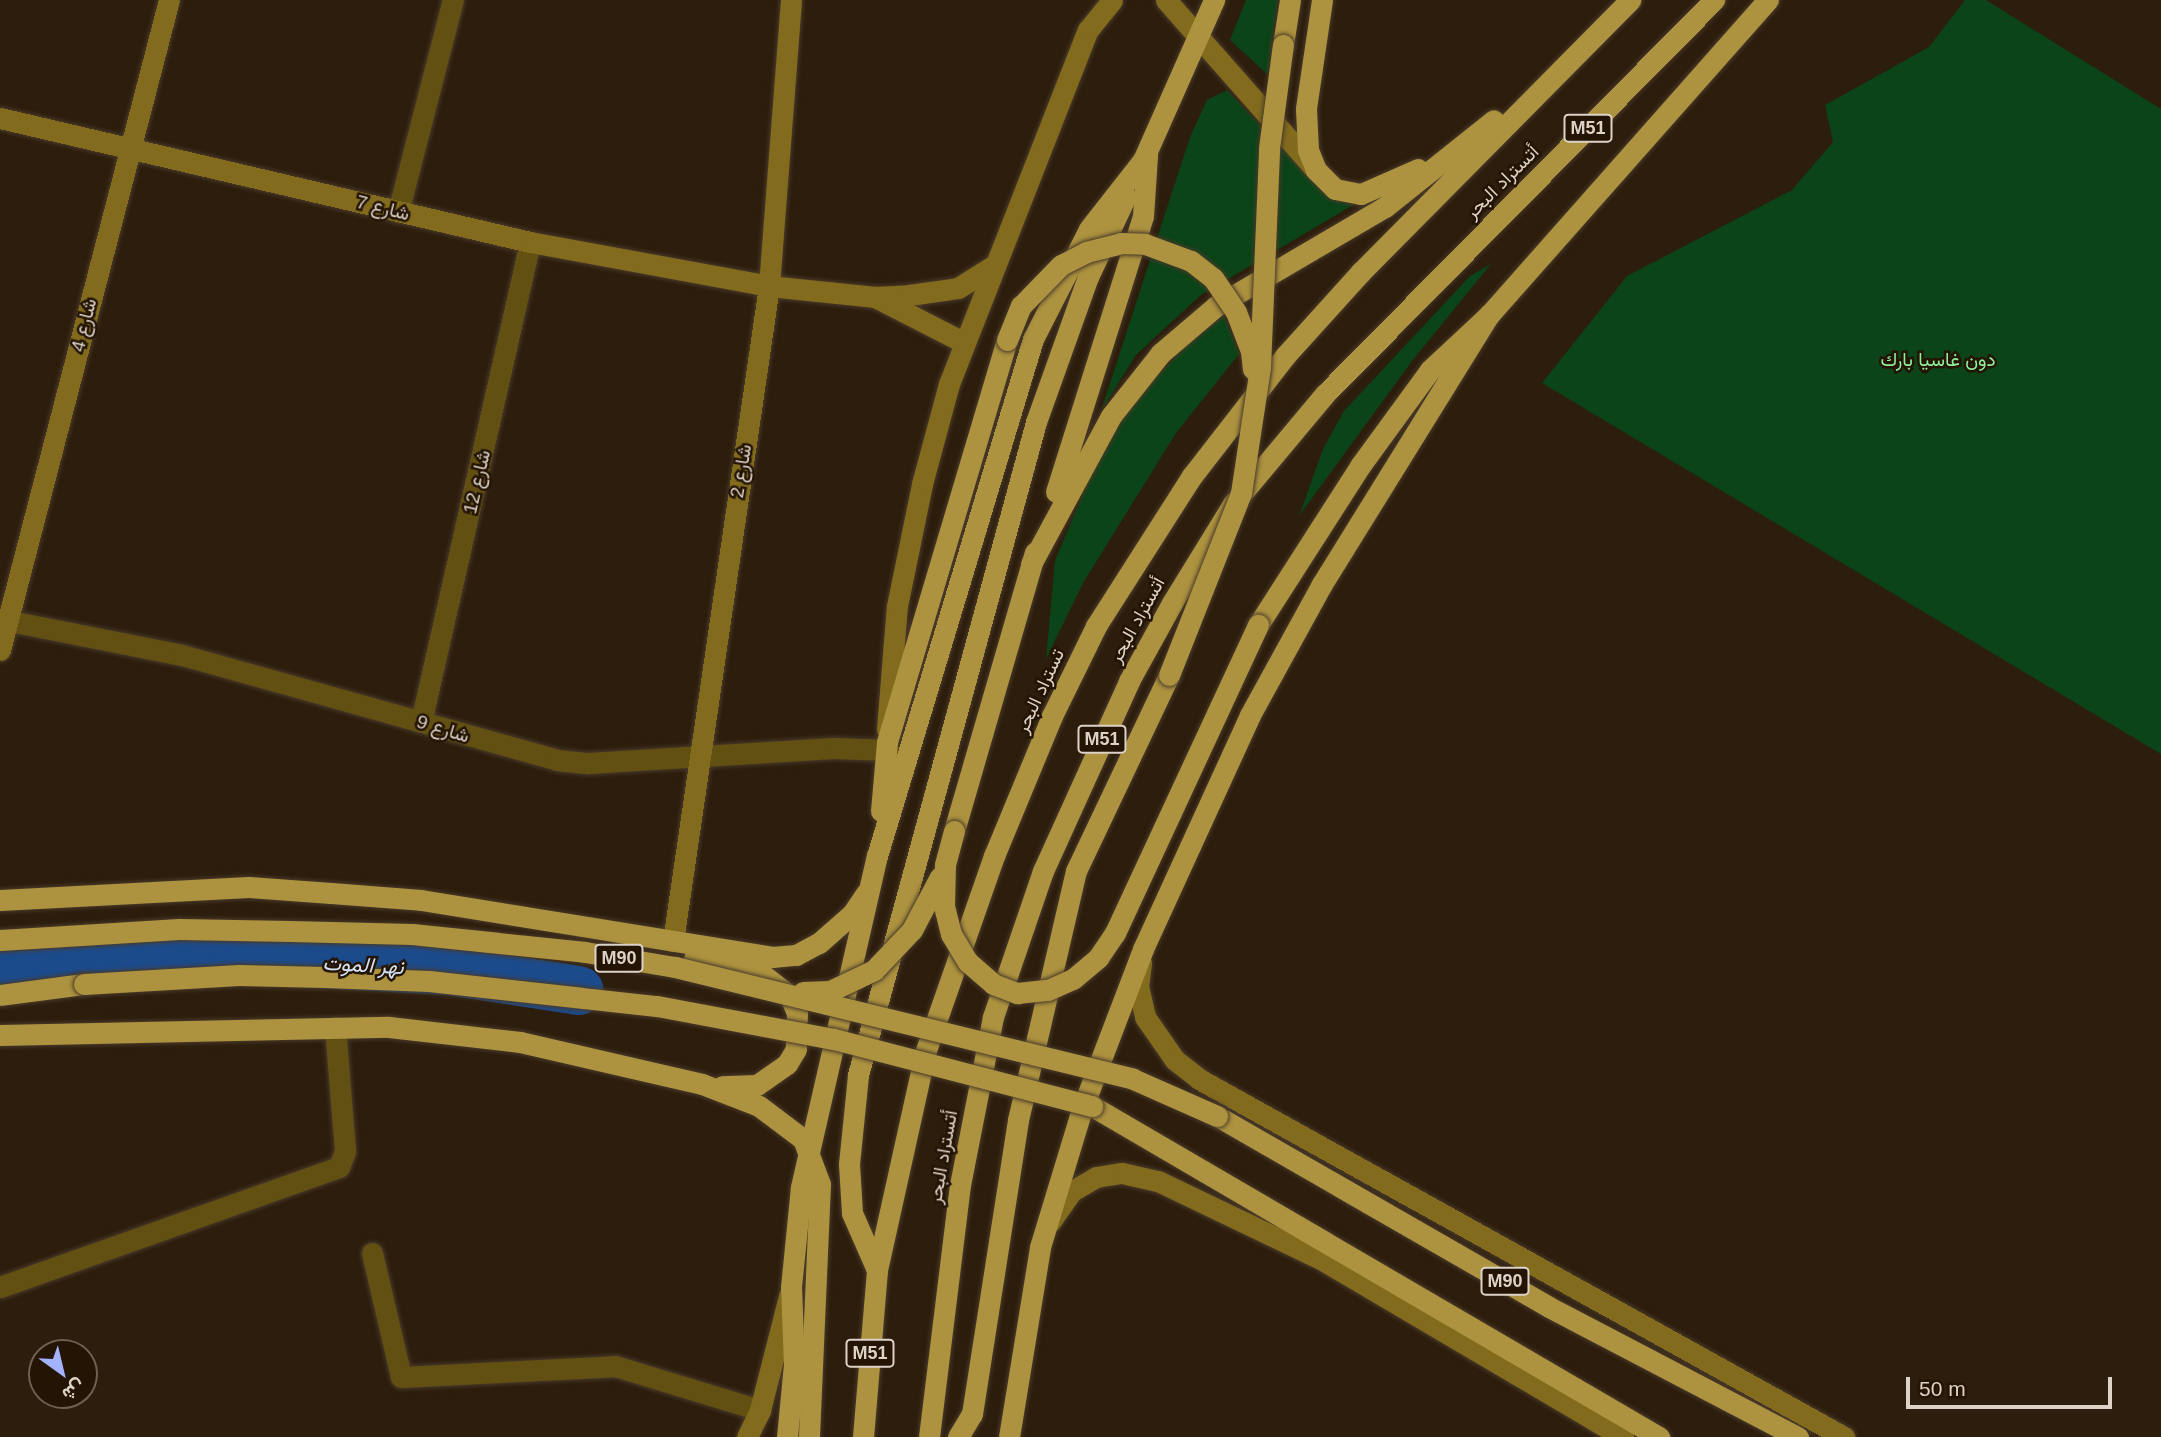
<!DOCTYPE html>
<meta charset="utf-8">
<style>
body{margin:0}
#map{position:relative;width:2161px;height:1437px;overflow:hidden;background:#2d1d0c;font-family:Helvetica,Vazirmatn,sans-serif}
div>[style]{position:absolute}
.green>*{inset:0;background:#0a4417}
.river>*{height:49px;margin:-24.5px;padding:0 24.5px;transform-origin:24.5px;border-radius:24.5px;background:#1c4b8c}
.roads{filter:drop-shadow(0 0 2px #493a2a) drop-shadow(0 0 2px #493a2a)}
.street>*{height:21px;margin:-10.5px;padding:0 10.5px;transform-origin:10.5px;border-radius:10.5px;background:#625012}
.secondary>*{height:21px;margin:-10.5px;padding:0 10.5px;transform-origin:10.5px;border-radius:10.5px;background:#826b1d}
.highway>*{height:21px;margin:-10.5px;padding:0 10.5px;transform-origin:10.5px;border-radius:10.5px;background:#ad933f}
.bridges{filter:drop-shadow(0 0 2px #493a2a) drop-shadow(0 0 2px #493a2a)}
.highway-bridge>*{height:21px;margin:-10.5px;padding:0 10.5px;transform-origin:10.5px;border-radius:10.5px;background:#ad933f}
span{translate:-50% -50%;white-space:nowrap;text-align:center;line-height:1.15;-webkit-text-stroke:5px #231404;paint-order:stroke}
.shield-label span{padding:2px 5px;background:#231404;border:2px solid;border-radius:5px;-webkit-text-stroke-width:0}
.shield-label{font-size:18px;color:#ddd2c7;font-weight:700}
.street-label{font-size:19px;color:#ddd2c7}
.park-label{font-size:19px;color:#8eef99}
.water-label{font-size:21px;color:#d5e2f6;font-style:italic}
.north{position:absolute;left:28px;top:1339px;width:70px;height:70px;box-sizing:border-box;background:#231404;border:2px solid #6d6052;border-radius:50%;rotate:146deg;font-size:19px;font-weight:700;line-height:28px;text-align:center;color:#ddd2c7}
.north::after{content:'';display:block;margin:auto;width:24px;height:32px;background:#a3b2fd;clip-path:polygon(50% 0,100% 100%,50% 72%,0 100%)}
.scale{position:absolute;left:1906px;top:1377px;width:206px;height:32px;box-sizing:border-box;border:4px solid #ddd2c7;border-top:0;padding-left:9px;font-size:21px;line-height:24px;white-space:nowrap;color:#ddd2c7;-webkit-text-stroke:5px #231404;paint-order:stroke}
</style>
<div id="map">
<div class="green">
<i style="clip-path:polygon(1246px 0,1278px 0,1268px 75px,1230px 40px)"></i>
<i style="clip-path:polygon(1965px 0,1986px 0,2161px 109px,2161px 754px,1542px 383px,1627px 276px,1792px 190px,1833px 142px,1825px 105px,1929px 47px)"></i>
<i style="clip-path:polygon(1227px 90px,1328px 197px,1353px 205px,1201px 295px,1136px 355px,1101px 411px,1190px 137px,1207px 100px)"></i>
<i style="clip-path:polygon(1491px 264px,1412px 361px,1299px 516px,1323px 449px,1344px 411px,1470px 276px)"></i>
<i style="clip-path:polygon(1224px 315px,1239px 354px,1176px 433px,1083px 583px,1046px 659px,1055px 560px,1103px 447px,1145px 389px,1188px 344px)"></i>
</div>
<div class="river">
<i style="left:0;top:969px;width:238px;rotate:-2.4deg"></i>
<i style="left:238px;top:959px;width:210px;rotate:3deg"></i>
<i style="left:448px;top:970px;width:132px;rotate:8.7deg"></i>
</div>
<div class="roads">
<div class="street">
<i style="left:398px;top:212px;width:219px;rotate:-75.5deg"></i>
<i style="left:0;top:619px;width:186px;rotate:11.2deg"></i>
<i style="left:182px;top:655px;width:389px;rotate:15.6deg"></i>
<i style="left:557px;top:760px;width:31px;rotate:6deg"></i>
<i style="left:588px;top:763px;width:246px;rotate:-3.5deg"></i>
<i style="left:834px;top:748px;width:54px;rotate:2.1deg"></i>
<i style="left:421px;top:722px;width:492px;rotate:-77.2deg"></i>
<i style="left:372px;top:1253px;width:127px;rotate:76.8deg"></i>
<i style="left:401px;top:1377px;width:214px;rotate:-2.9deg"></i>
<i style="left:615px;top:1366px;width:152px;rotate:16.9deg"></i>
<i style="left:0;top:1287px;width:360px;rotate:-19.5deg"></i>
<i style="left:339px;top:1167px;width:17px;rotate:-69deg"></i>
<i style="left:345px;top:1151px;width:124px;rotate:-94.6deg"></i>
</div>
<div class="secondary">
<i style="left:1166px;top:0;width:225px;rotate:48.6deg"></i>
<i style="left:0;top:118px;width:544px;rotate:13.17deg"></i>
<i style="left:530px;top:242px;width:243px;rotate:10.4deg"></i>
<i style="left:769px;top:286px;width:107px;rotate:5.9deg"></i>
<i style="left:875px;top:297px;width:34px;rotate:-3deg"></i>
<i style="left:909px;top:295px;width:49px;rotate:-8.1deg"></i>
<i style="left:958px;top:288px;width:41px;rotate:-32.2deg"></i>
<i style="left:875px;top:297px;width:99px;rotate:27.1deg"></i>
<i style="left:0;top:650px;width:672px;rotate:-75.43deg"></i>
<i style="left:887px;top:729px;width:123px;rotate:-85.4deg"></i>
<i style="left:897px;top:606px;width:125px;rotate:-78.4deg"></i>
<i style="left:922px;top:484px;width:104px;rotate:-74.9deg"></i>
<i style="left:949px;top:384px;width:380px;rotate:-68.6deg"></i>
<i style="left:1088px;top:30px;width:38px;rotate:-51deg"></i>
<i style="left:673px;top:941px;width:662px;rotate:-81.66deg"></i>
<i style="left:769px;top:286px;width:287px;rotate:-85.6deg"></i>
<i style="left:1141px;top:963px;width:23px;rotate:97deg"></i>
<i style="left:1138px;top:986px;width:32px;rotate:77deg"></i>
<i style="left:1145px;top:1017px;width:52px;rotate:55.1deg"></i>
<i style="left:1175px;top:1060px;width:31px;rotate:38deg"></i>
<i style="left:1199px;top:1079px;width:738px;rotate:29.03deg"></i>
<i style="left:1050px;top:1222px;width:38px;rotate:-55deg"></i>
<i style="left:1072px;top:1191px;width:28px;rotate:-30deg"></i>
<i style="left:1096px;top:1177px;width:26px;rotate:-9deg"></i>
<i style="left:1122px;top:1173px;width:37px;rotate:13deg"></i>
<i style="left:1158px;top:1181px;width:178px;rotate:25.6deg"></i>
<i style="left:1319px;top:1258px;width:353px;rotate:30.5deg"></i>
<i style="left:747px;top:1437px;width:30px;rotate:-64deg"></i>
<i style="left:760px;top:1410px;width:118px;rotate:-75.7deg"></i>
</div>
<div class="highway">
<i style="left:1322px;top:0;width:110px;rotate:98.4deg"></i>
<i style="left:1306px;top:109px;width:41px;rotate:87.2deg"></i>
<i style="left:1308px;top:150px;width:22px;rotate:68deg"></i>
<i style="left:1316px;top:170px;width:27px;rotate:45deg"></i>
<i style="left:1335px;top:189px;width:26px;rotate:11deg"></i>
<i style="left:1361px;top:194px;width:62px;rotate:-23.7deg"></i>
<i style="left:1283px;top:45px;width:46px;rotate:-81.2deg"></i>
<i style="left:1140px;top:167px;width:183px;rotate:-66.1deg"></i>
<i style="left:1056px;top:492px;width:289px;rotate:-72.5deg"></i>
<i style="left:1143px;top:216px;width:61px;rotate:-86.2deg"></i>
<i style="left:1031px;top:564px;width:168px;rotate:-61.6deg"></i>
<i style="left:1111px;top:416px;width:80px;rotate:-51.6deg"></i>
<i style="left:1161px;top:353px;width:72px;rotate:-40.5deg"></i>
<i style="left:1216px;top:306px;width:196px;rotate:-30.4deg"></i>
<i style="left:1385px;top:207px;width:139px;rotate:-38.6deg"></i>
<i style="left:1258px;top:625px;width:189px;rotate:-57.3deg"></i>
<i style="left:1360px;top:466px;width:119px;rotate:-53.9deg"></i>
<i style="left:1430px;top:370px;width:81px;rotate:-43deg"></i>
<i style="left:1489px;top:315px;width:421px;rotate:-48.5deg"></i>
<i style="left:881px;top:811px;width:69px;rotate:-85deg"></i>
<i style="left:887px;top:742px;width:420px;rotate:-73.4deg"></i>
<i style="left:954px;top:831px;width:290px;rotate:-73.8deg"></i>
<i style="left:0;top:900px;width:249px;rotate:-3deg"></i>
<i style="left:249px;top:887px;width:82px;rotate:4.2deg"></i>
<i style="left:331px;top:893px;width:90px;rotate:4.4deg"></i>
<i style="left:421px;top:900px;width:356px;rotate:9.2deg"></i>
<i style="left:772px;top:957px;width:24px;rotate:-5deg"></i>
<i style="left:796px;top:955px;width:26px;rotate:-28deg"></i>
<i style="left:819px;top:943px;width:44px;rotate:-41.3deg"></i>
<i style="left:852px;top:914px;width:25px;rotate:-56deg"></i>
<i style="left:694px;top:959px;width:70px;rotate:12.4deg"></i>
<i style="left:762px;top:974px;width:36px;rotate:38deg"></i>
<i style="left:790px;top:996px;width:18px;rotate:68deg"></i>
<i style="left:797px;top:1013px;width:36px;rotate:92deg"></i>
<i style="left:796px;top:1049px;width:17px;rotate:121deg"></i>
<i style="left:787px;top:1064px;width:37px;rotate:145deg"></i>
<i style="left:757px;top:1085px;width:35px;rotate:178deg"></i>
<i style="left:0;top:995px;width:85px;rotate:-7.5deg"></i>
<i style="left:0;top:1035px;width:389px;rotate:-1.2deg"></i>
<i style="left:389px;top:1027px;width:132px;rotate:6.5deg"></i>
<i style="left:520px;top:1042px;width:187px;rotate:13deg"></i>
<i style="left:702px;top:1084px;width:61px;rotate:21.1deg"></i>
<i style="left:759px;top:1106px;width:55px;rotate:36.9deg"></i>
<i style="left:803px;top:1139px;width:48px;rotate:69.3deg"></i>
<i style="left:820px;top:1184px;width:253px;rotate:92.5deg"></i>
<i style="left:1092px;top:1106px;width:657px;rotate:30.28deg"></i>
<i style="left:1217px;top:1116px;width:383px;rotate:29.9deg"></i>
<i style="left:1549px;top:1307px;width:281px;rotate:27.6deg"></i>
<i style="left:877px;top:1270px;width:62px;rotate:-113.7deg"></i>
<i style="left:852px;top:1213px;width:49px;rotate:-93.5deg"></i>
<i style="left:849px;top:1164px;width:89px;rotate:-84.2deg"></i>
<i style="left:858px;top:1075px;width:677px;rotate:-74.75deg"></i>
<i style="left:1036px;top:422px;width:154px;rotate:-70.3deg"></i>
<i style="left:1088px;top:277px;width:89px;rotate:-64.9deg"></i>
<i style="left:787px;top:1437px;width:73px;rotate:-84.5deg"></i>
<i style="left:794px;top:1364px;width:77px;rotate:-92.2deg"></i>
<i style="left:791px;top:1287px;width:100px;rotate:-84.3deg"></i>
<i style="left:801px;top:1187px;width:340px;rotate:-77.1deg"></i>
<i style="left:877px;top:856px;width:540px;rotate:-73.21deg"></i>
<i style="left:1033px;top:339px;width:123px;rotate:-63deg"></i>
<i style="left:1089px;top:229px;width:94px;rotate:-51.9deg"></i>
<i style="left:863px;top:1437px;width:168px;rotate:-85.2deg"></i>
<i style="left:877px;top:1270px;width:222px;rotate:-77.5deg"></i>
<i style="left:925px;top:1053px;width:209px;rotate:-70.7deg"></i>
<i style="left:994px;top:856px;width:152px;rotate:-67.5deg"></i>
<i style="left:1052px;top:716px;width:100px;rotate:-63.9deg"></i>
<i style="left:1096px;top:626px;width:178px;rotate:-57.4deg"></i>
<i style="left:1192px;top:476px;width:152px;rotate:-52.2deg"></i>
<i style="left:1285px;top:356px;width:113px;rotate:-47.9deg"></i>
<i style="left:1361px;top:272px;width:383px;rotate:-45.3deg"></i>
<i style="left:929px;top:1437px;width:254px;rotate:-83deg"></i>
<i style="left:960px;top:1185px;width:171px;rotate:-78.9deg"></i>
<i style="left:993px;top:1017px;width:154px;rotate:-71.1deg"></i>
<i style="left:1043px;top:871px;width:209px;rotate:-65.6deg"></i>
<i style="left:1129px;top:681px;width:89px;rotate:-61.1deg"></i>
<i style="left:1172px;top:603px;width:116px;rotate:-58.4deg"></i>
<i style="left:1233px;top:504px;width:143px;rotate:-50.1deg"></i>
<i style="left:1325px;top:394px;width:554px;rotate:-45.37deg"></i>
<i style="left:958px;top:1437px;width:27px;rotate:-59deg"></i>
<i style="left:972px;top:1414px;width:298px;rotate:-81.1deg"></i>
<i style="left:1018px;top:1120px;width:256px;rotate:-76.9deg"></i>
<i style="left:1076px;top:871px;width:217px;rotate:-64.6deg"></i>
<i style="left:1009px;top:1437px;width:193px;rotate:-80.7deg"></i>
<i style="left:1040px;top:1247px;width:144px;rotate:-73.1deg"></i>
<i style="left:1082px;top:1109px;width:171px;rotate:-69.1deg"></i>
<i style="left:1143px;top:949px;width:257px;rotate:-65.4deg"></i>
<i style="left:1250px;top:715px;width:149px;rotate:-61.2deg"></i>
<i style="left:1322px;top:584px;width:317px;rotate:-58.2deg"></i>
</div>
</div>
<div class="bridges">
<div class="highway-bridge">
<i style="left:1007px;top:340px;width:37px;rotate:-68deg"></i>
<i style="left:1021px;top:306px;width:57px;rotate:-45.7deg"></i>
<i style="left:1061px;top:265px;width:28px;rotate:-27deg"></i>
<i style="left:1086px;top:252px;width:36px;rotate:-14deg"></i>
<i style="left:1121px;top:243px;width:24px;rotate:2deg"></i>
<i style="left:1145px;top:244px;width:49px;rotate:20.3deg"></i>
<i style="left:1191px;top:261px;width:28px;rotate:38deg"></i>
<i style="left:1213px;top:278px;width:41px;rotate:55.9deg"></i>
<i style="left:1236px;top:312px;width:42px;rotate:69deg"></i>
<i style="left:1251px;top:351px;width:18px;rotate:84deg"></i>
<i style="left:1169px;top:675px;width:196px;rotate:-68.4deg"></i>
<i style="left:1241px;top:493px;width:127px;rotate:-81.4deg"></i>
<i style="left:1260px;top:367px;width:219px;rotate:-87.6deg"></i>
<i style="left:1269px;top:148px;width:104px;rotate:-82.3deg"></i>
<i style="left:954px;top:831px;width:35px;rotate:105deg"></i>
<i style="left:945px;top:865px;width:41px;rotate:91.4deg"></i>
<i style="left:944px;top:906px;width:29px;rotate:76deg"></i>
<i style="left:951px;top:934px;width:33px;rotate:59deg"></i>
<i style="left:968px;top:962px;width:33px;rotate:41deg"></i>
<i style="left:993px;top:984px;width:26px;rotate:21deg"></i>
<i style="left:1017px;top:993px;width:31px;rotate:-6deg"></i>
<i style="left:1048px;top:990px;width:27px;rotate:-24deg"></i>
<i style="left:1073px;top:979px;width:33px;rotate:-40deg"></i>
<i style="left:1098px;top:958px;width:30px;rotate:-56deg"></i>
<i style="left:1115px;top:933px;width:340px;rotate:-65.1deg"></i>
<i style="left:0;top:940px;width:179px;rotate:-3.5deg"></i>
<i style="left:179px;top:929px;width:111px;rotate:1deg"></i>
<i style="left:290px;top:931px;width:122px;rotate:1.4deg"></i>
<i style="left:412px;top:934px;width:174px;rotate:5.9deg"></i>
<i style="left:585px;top:952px;width:91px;rotate:9.5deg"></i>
<i style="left:675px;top:967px;width:471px;rotate:13.7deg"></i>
<i style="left:1133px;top:1079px;width:92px;rotate:23.8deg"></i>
<i style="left:84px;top:984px;width:155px;rotate:-3.3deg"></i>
<i style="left:239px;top:975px;width:86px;rotate:1.3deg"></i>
<i style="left:325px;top:977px;width:104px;rotate:2.2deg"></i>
<i style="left:429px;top:981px;width:229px;rotate:6.3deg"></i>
<i style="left:657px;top:1006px;width:180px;rotate:10.6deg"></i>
<i style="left:834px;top:1039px;width:267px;rotate:14.6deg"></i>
<i style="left:803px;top:992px;width:27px;rotate:-2deg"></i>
<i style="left:830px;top:991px;width:49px;rotate:-25.5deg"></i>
<i style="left:874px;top:970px;width:55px;rotate:-46.5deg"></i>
<i style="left:912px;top:930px;width:60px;rotate:-62.2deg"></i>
</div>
</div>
<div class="shield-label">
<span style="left:1588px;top:128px">M51</span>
<span style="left:1102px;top:739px">M51</span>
<span style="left:619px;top:958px">M90</span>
<span style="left:1505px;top:1281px">M90</span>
<span style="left:870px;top:1353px">M51</span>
</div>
<div class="street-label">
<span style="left:1502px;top:182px;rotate:-45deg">أتستراد البحر</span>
<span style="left:383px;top:208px;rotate:14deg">شارع 7</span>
<span style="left:84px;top:325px;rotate:-76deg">شارع 4</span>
<span style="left:741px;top:471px;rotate:-81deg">شارع 2</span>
<span style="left:477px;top:482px;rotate:-77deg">شارع 12</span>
<span style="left:1137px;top:620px;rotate:-61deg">أتستراد البحر</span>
<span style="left:1040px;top:691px;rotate:-65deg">تستراد البحر</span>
<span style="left:443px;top:729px;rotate:17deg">شارع 9</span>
<span style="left:943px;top:1157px;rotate:-80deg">أتستراد البحر</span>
</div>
<div class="park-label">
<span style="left:1938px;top:360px">دون غاسيا بارك</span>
</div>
<div class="water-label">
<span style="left:363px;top:965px;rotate:3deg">نهر الموت</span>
</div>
<div class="north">ش</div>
<div class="scale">50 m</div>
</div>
